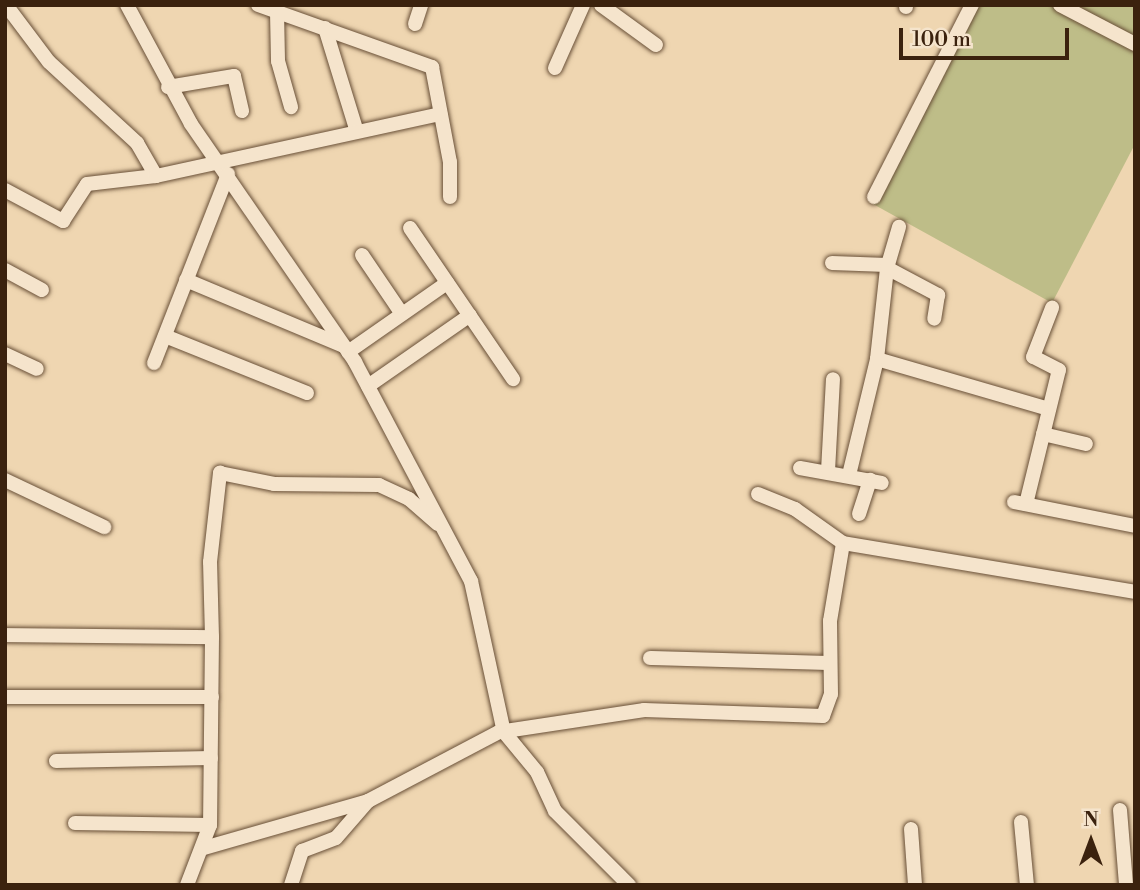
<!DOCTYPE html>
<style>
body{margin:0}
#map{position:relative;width:1140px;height:890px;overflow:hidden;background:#efd6b1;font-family:"Libre Bodoni",serif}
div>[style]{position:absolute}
.green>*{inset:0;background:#bebd88}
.roads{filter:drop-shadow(0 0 2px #684f37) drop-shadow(0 0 2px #684f37)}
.minor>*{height:14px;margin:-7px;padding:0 7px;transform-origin:7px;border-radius:7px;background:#f5e4cc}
span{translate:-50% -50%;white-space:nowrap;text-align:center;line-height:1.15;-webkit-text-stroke:6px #f5e4cc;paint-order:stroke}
.frame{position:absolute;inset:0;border:7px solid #3b220e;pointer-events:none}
.north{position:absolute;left:1056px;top:806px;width:70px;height:70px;-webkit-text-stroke:5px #f5e4cc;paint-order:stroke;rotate:0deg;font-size:19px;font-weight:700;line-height:28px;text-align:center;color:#3b220e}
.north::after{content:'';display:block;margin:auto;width:24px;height:32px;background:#3b220e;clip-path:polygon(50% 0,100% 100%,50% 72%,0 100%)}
.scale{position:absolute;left:899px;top:28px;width:170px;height:32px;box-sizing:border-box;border:4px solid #3b220e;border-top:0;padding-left:9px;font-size:21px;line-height:24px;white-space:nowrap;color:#3b220e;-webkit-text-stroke:5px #f5e4cc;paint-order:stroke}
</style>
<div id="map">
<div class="green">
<i style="clip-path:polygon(977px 5px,1135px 5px,1135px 144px,1052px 303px,873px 204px)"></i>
</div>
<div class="roads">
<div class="minor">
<i style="left:6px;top:5px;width:71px;rotate:53deg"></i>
<i style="left:49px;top:62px;width:120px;rotate:42.6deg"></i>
<i style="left:137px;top:143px;width:38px;rotate:60deg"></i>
<i style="left:127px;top:5px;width:135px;rotate:61.7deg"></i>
<i style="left:191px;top:124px;width:289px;rotate:55.4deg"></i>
<i style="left:355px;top:362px;width:248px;rotate:62.1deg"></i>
<i style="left:471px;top:581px;width:155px;rotate:77.7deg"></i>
<i style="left:504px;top:732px;width:52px;rotate:50.5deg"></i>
<i style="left:537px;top:772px;width:43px;rotate:65.2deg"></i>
<i style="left:555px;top:811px;width:105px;rotate:45deg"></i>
<i style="left:258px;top:5px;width:185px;rotate:19.6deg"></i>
<i style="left:432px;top:67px;width:97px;rotate:79.3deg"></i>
<i style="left:450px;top:162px;width:35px;rotate:90deg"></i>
<i style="left:601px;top:5px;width:68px;rotate:36deg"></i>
<i style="left:1060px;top:5px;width:85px;rotate:27.5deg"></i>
<i style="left:906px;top:7px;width:2px;rotate:-90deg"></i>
<i style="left:277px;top:12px;width:49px;rotate:88.8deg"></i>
<i style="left:278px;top:61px;width:48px;rotate:74.2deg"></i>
<i style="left:415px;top:24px;width:20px;rotate:-72deg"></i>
<i style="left:325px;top:28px;width:106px;rotate:72.9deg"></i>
<i style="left:555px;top:68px;width:69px;rotate:-66deg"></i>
<i style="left:168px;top:87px;width:67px;rotate:-9.5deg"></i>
<i style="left:234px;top:76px;width:36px;rotate:77deg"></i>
<i style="left:5px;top:190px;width:66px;rotate:28.1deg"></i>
<i style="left:63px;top:221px;width:44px;rotate:-57deg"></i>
<i style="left:87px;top:184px;width:69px;rotate:-6.6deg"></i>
<i style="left:156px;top:176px;width:291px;rotate:-12.3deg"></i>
<i style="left:874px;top:197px;width:216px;rotate:-63deg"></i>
<i style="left:410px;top:228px;width:183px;rotate:55.7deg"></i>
<i style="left:362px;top:255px;width:71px;rotate:55.9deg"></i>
<i style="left:832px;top:263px;width:55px;rotate:2.1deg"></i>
<i style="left:887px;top:268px;width:58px;rotate:27.9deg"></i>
<i style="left:938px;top:295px;width:24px;rotate:99deg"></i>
<i style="left:5px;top:270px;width:42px;rotate:28.4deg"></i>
<i style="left:186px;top:280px;width:171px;rotate:22.7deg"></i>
<i style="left:165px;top:336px;width:153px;rotate:21.9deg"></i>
<i style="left:348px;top:352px;width:121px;rotate:-34.9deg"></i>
<i style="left:5px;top:354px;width:35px;rotate:25deg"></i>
<i style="left:877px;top:359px;width:179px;rotate:16.2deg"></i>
<i style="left:154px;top:363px;width:203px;rotate:-68.6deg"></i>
<i style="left:368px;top:386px;width:124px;rotate:-34.8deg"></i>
<i style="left:1043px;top:434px;width:44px;rotate:13.1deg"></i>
<i style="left:800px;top:468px;width:83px;rotate:10.4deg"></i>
<i style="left:828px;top:471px;width:92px;rotate:-86.9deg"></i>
<i style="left:849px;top:475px;width:119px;rotate:-76.4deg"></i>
<i style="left:877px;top:359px;width:92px;rotate:-83.7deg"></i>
<i style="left:887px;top:268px;width:43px;rotate:-73.7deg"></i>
<i style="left:5px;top:480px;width:110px;rotate:25.4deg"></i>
<i style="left:758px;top:494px;width:40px;rotate:22deg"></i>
<i style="left:795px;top:509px;width:59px;rotate:35.3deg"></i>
<i style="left:1014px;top:502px;width:123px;rotate:11.2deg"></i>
<i style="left:1026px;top:504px;width:138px;rotate:-76.2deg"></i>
<i style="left:1059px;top:370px;width:29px;rotate:-153deg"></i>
<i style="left:1033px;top:357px;width:53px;rotate:-68.8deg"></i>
<i style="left:859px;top:514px;width:36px;rotate:-72deg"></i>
<i style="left:5px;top:635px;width:207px;rotate:0.6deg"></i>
<i style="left:212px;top:637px;width:188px;rotate:90.6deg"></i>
<i style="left:210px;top:825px;width:64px;rotate:111deg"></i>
<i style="left:212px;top:637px;width:75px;rotate:-91.5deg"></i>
<i style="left:210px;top:562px;width:90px;rotate:-83.6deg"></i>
<i style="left:220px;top:473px;width:55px;rotate:11.5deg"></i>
<i style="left:274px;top:484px;width:105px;rotate:0.5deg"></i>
<i style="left:379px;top:485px;width:33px;rotate:25deg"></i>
<i style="left:409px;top:499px;width:38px;rotate:41deg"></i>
<i style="left:650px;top:658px;width:180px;rotate:1.6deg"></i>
<i style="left:5px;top:697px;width:207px"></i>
<i style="left:56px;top:761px;width:155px;rotate:-1.1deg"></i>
<i style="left:1120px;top:810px;width:75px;rotate:85.4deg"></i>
<i style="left:1021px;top:822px;width:63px;rotate:84.6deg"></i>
<i style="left:75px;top:823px;width:135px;rotate:0.8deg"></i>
<i style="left:911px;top:829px;width:56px;rotate:85.9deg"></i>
<i style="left:204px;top:848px;width:171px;rotate:-16deg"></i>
<i style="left:368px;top:801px;width:148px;rotate:-27.8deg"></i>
<i style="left:499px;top:732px;width:147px;rotate:-8.6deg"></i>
<i style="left:644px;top:710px;width:179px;rotate:1.9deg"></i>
<i style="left:823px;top:716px;width:23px;rotate:-70deg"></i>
<i style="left:831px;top:694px;width:73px;rotate:-90.8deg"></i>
<i style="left:830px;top:621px;width:79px;rotate:-80.5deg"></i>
<i style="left:843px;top:543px;width:296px;rotate:9.5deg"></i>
<i style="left:291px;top:885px;width:36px;rotate:-72deg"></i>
<i style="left:302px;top:851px;width:36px;rotate:-21deg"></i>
<i style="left:336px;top:838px;width:49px;rotate:-49.1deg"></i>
</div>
</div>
<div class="frame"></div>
<div class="north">N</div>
<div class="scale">100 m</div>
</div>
